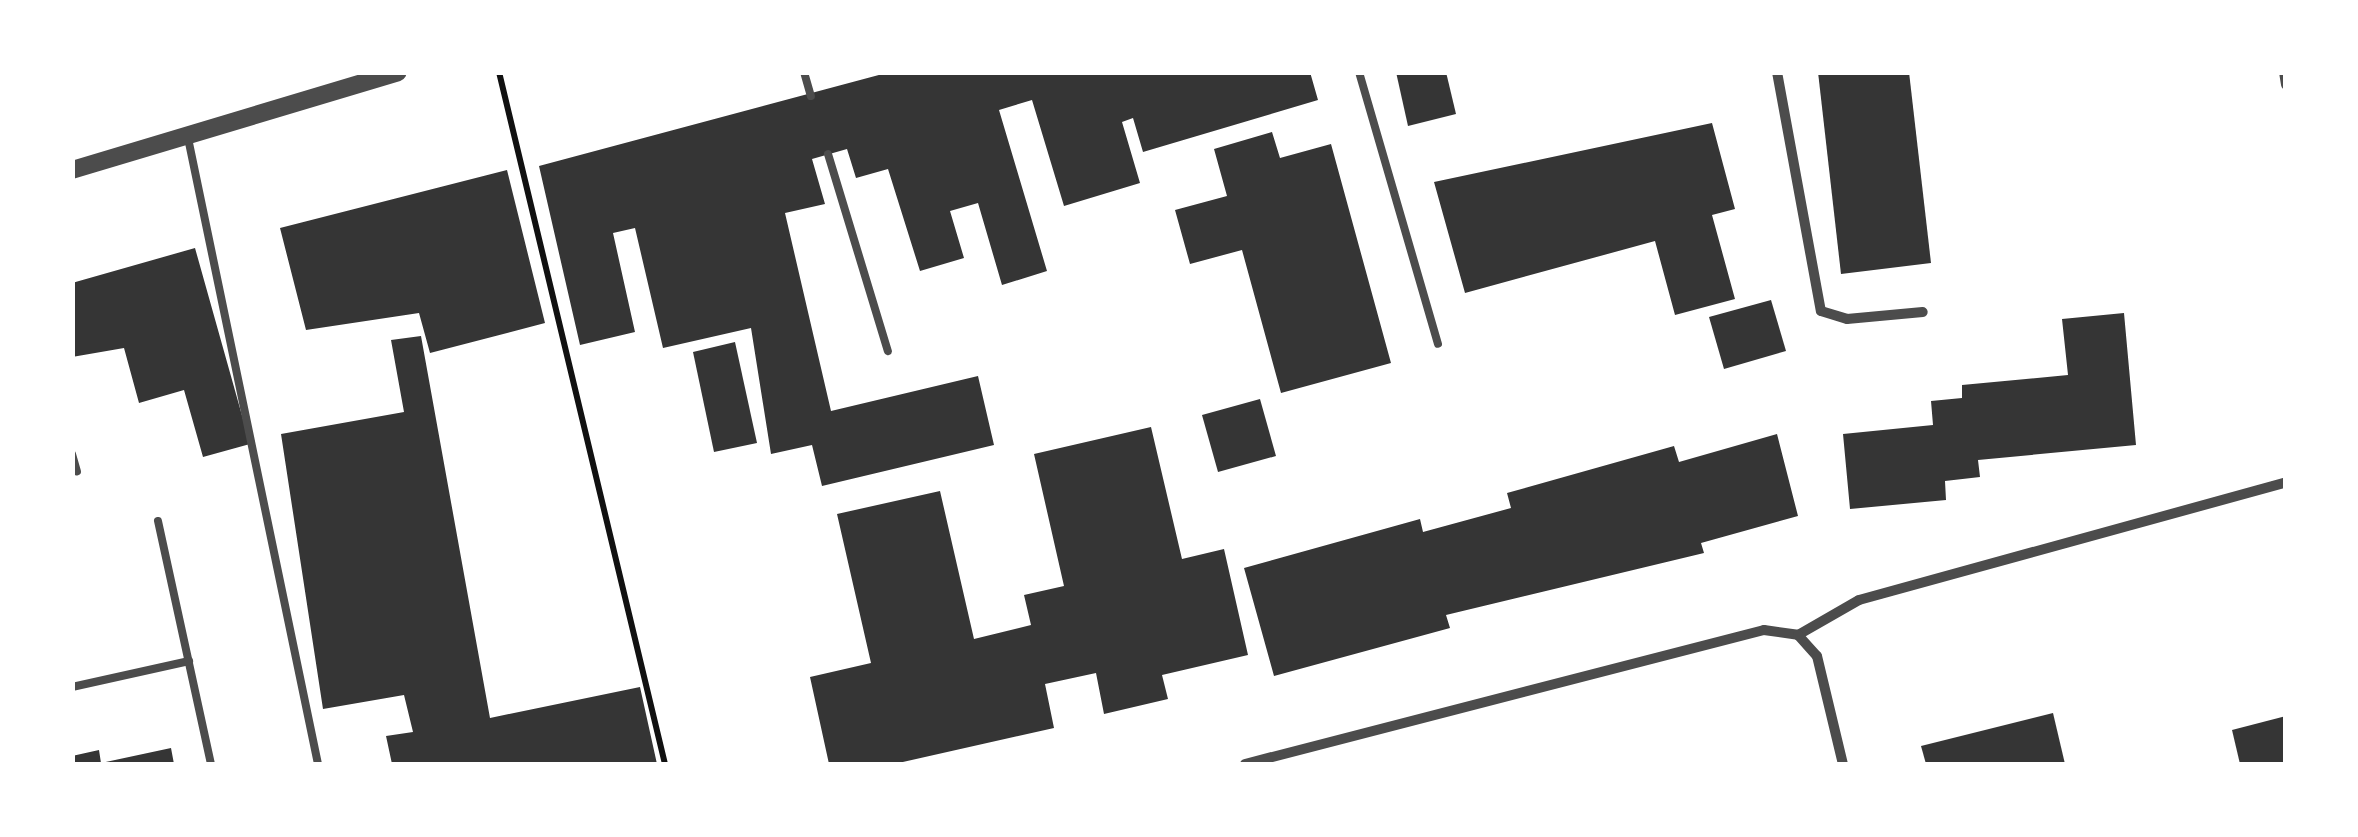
<!DOCTYPE html>
<style>
body{margin:0}
#map{position:relative;width:2358px;height:837px;overflow:hidden;background:#fff;font-family:"Open Sans",sans-serif}
div>[style]{position:absolute}
.building>*{inset:0;background:#353535}
.path>*{height:6px;margin:-3px;padding:0 3px;transform-origin:3px;border-radius:3px;background:#111}
.service>*{height:8px;margin:-4px;padding:0 4px;transform-origin:4px;border-radius:4px;background:#4c4c4c}
.minor>*{height:10px;margin:-5px;padding:0 5px;transform-origin:5px;border-radius:5px;background:#4c4c4c}
.tertiary>*{height:18px;margin:-9px;padding:0 9px;transform-origin:9px;border-radius:9px;background:#4c4c4c}
span{translate:-50% -50%;white-space:nowrap;text-align:center;line-height:1.15;-webkit-text-stroke:10px #fff;paint-order:stroke}
.frame{position:absolute;inset:0;border:75px solid #fff;pointer-events:none}
</style>
<div id="map">
<div class="building">
<i style="clip-path:polygon(890px 72px,1310px 72px,1318px 100px,1143px 152px,1133px 118px,1122px 122px,1140px 183px,1064px 206px,1032px 100px,999px 110px,1047px 271px,1002px 285px,978px 203px,950px 211px,964px 258px,920px 271px,888px 169px,856px 178px,847px 149px,812px 159px,825px 204px,785px 213px,831px 411px,978px 376px,994px 445px,822px 486px,812px 445px,771px 454px,751px 328px,663px 348px,635px 228px,613px 233px,635px 332px,580px 345px,539px 166px)"></i>
<i style="clip-path:polygon(1396px 72px,1446px 72px,1456px 114px,1408px 126px)"></i>
<i style="clip-path:polygon(1818px 72px,1909px 72px,1931px 263px,1841px 274px)"></i>
<i style="clip-path:polygon(1712px 123px,1735px 209px,1712px 215px,1735px 299px,1675px 315px,1655px 241px,1465px 293px,1434px 182px)"></i>
<i style="clip-path:polygon(1272px 132px,1280px 158px,1331px 144px,1391px 363px,1281px 393px,1242px 250px,1190px 264px,1175px 210px,1227px 196px,1214px 149px)"></i>
<i style="clip-path:polygon(507px 170px,545px 323px,430px 353px,419px 313px,306px 330px,280px 228px)"></i>
<i style="clip-path:polygon(195px 248px,250px 444px,203px 457px,184px 390px,139px 403px,124px 348px,72px 357px,72px 283px)"></i>
<i style="clip-path:polygon(1771px 300px,1786px 351px,1724px 369px,1709px 317px)"></i>
<i style="clip-path:polygon(2124px 313px,2136px 445px,1978px 460px,1980px 477px,1945px 481px,1946px 500px,1850px 509px,1843px 434px,1933px 425px,1931px 401px,1962px 398px,1962px 385px,2068px 375px,2062px 319px)"></i>
<i style="clip-path:polygon(421px 336px,490px 718px,640px 687px,657px 764px,392px 764px,386px 736px,413px 732px,404px 695px,323px 709px,281px 434px,404px 412px,391px 340px)"></i>
<i style="clip-path:polygon(735px 342px,757px 443px,714px 452px,693px 352px)"></i>
<i style="clip-path:polygon(1260px 399px,1276px 456px,1218px 472px,1202px 415px)"></i>
<i style="clip-path:polygon(1151px 427px,1182px 559px,1224px 549px,1248px 655px,1162px 675px,1168px 699px,1104px 714px,1096px 673px,1045px 684px,1054px 728px,894px 764px,829px 764px,810px 677px,871px 663px,837px 514px,940px 491px,974px 639px,1031px 625px,1024px 595px,1064px 586px,1034px 454px)"></i>
<i style="clip-path:polygon(1777px 434px,1798px 516px,1701px 543px,1704px 553px,1446px 615px,1450px 628px,1274px 676px,1244px 568px,1420px 519px,1423px 532px,1511px 508px,1507px 493px,1674px 446px,1679px 462px)"></i>
<i style="clip-path:polygon(2053px 713px,2065px 764px,1926px 764px,1921px 746px)"></i>
<i style="clip-path:polygon(2286px 716px,2286px 764px,2240px 764px,2232px 730px)"></i>
<i style="clip-path:polygon(171px 748px,174px 764px,72px 764px,72px 756px,99px 750px,101px 763px)"></i>
</div>
<div class="path">
<i style="left:499px;top:72px;width:712px;rotate:76.51deg"></i>
</div>
<div class="service">
<i style="left:804px;top:72px;width:25px;rotate:74deg"></i>
<i style="left:1359px;top:72px;width:283px;rotate:73.8deg"></i>
<i style="left:188px;top:138px;width:639px;rotate:78.27deg"></i>
<i style="left:828px;top:154px;width:206px;rotate:73.1deg"></i>
<i style="left:72px;top:454px;width:18px;rotate:74deg"></i>
<i style="left:158px;top:521px;width:249px;rotate:77.7deg"></i>
<i style="left:72px;top:687px;width:120px;rotate:-12.5deg"></i>
</div>
<div class="minor">
<i style="left:1777px;top:72px;width:243px;rotate:79.6deg"></i>
<i style="left:1821px;top:311px;width:27px;rotate:17deg"></i>
<i style="left:1847px;top:319px;width:76px;rotate:-5.3deg"></i>
<i style="left:2284px;top:72px;width:13px;rotate:81deg"></i>
<i style="left:1798px;top:635px;width:70px;rotate:-29.8deg"></i>
<i style="left:1859px;top:600px;width:441px;rotate:-15.4deg"></i>
<i style="left:1245px;top:764px;width:536px;rotate:-14.48deg"></i>
<i style="left:1764px;top:630px;width:34px;rotate:8deg"></i>
<i style="left:1798px;top:635px;width:28px;rotate:48deg"></i>
<i style="left:1817px;top:656px;width:111px;rotate:76.5deg"></i>
</div>
<div class="tertiary">
<i style="left:72px;top:170px;width:340px;rotate:-16.7deg"></i>
</div>
<div class="frame"></div>
</div>
